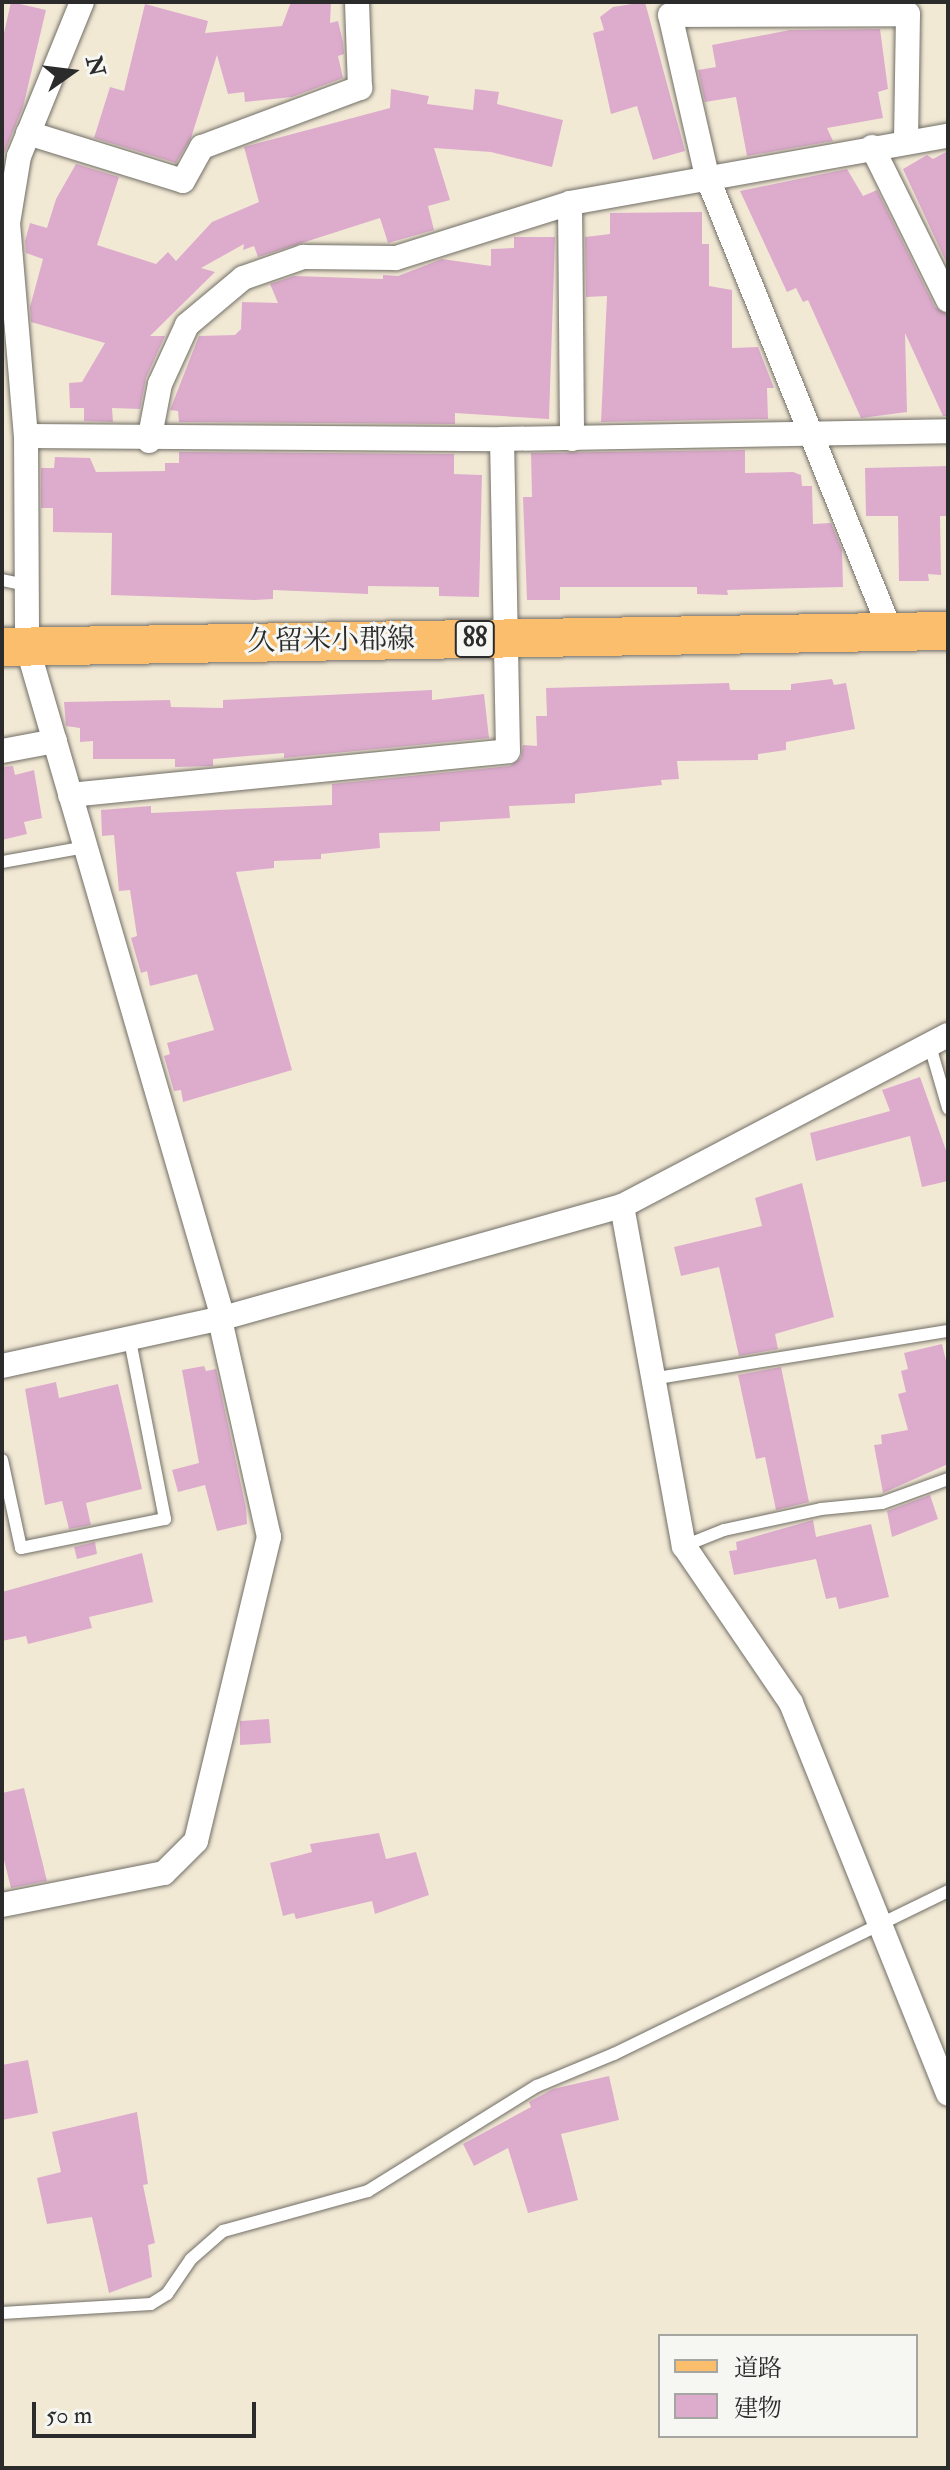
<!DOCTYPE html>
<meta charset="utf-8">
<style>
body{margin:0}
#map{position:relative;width:950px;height:2470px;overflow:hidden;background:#f2e9d5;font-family:"IM FELL Double Pica","Noto Serif JP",serif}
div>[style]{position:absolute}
.building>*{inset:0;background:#ddaccd}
.roads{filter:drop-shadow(0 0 2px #716e66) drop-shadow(0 0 2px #716e66)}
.service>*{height:12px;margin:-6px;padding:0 6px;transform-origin:6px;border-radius:6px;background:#fff}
.minor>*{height:24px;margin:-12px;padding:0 12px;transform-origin:12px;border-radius:12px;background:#fff}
.primary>*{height:38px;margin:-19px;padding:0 19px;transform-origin:19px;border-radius:19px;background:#fabe6d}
span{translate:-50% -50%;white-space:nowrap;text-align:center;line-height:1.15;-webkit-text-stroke:6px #f6f6f2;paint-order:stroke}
.shield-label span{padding:2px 6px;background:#f6f6f2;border:2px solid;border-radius:6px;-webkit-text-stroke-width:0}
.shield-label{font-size:26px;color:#2b2b2b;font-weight:700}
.street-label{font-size:28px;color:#2b2b2b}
.frame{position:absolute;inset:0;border:4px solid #2b2b2b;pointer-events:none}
.legend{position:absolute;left:658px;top:2334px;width:260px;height:104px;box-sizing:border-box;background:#f6f6f2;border:2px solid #a5a5a2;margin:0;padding:10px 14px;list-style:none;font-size:24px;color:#2b2b2b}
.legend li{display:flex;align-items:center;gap:16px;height:40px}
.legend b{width:40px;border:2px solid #a5a5a2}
.north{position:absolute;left:32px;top:32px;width:80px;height:80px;-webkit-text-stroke:6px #f6f6f2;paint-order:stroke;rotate:76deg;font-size:22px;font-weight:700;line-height:32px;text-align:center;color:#2b2b2b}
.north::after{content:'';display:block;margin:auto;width:28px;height:36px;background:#2b2b2b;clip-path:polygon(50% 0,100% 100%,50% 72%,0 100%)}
.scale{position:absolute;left:32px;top:2402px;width:224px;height:36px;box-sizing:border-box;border:4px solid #2b2b2b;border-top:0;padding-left:10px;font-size:24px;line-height:28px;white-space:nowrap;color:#2b2b2b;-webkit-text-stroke:6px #f6f6f2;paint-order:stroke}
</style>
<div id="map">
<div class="building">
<i style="clip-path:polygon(11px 2px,46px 10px,23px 107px,4px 154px,2px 42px)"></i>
<i style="clip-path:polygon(291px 2px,331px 2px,330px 23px,338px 21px,343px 42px,344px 54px,338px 56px,343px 78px,292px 97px,245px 102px,244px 92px,228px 94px,217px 55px,191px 138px,176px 163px,94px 138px,110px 87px,124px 91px,145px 4px,208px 21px,205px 33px,282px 26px)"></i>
<i style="clip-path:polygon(645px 2px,685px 151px,653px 160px,637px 106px,611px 114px,593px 33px,604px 30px,600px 17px,613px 7px)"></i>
<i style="clip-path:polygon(880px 29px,888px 89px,878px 92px,883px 118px,827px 128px,833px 141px,747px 156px,736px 97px,705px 102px,698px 70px,716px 67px,712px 45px,790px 30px)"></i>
<i style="clip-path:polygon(391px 89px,429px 96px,427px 104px,473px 110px,475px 89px,499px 92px,497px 104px,563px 120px,552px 167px,491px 152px,434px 148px,450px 200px,428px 206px,434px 230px,388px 243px,380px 218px,258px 257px,254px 246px,243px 250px,244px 244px,201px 268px,215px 272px,150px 336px,165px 336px,146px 378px,140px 409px,112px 408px,113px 422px,84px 421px,84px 408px,70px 408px,69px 383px,82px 382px,105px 343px,31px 322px,30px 307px,43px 259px,26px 253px,25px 241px,30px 223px,47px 228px,56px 199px,76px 164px,119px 177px,97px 245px,156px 264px,168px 252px,176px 261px,212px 222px,259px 202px,244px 147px,390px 108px)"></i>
<i style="clip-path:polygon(948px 151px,948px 266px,903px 169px,927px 155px,933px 159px)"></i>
<i style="clip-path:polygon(847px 169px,863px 196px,877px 190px,935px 307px,948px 315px,948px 416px,943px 416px,905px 333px,907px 412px,861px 418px,808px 300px,803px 302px,796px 288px,787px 292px,740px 191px)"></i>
<i style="clip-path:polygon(702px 212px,702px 244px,709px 244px,709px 286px,732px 290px,732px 348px,758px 347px,774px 388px,767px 388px,768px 419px,601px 422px,607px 296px,586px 297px,585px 237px,610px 234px,610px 213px)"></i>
<i style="clip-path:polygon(514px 237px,555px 237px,549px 419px,455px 413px,455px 424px,179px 422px,178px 411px,170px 410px,199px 336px,235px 335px,241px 329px,242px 302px,278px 303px,270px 284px,294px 276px,383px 279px,383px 275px,398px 276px,442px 259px,491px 266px,491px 249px,514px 248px)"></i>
<i style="clip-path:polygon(745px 450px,745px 473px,793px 472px,801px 475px,802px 486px,812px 486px,813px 524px,831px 523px,842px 550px,843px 587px,727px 590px,728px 595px,697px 594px,697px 587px,560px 587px,560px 600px,527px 600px,523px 497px,532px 497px,531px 453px)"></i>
<i style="clip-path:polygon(179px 452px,454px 454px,454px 474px,482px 475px,479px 597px,439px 596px,439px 587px,368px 586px,368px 594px,273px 590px,273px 599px,254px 600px,111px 595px,112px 533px,53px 532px,53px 508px,41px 508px,41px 468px,54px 468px,55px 457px,90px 458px,96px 472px,165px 471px,165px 463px,179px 463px)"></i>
<i style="clip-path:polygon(948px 466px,948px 516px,940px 516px,941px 575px,928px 574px,929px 581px,899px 581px,898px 516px,866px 516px,865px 468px)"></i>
<i style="clip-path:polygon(832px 679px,834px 685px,846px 683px,855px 729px,786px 742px,786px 750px,758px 754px,758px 760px,677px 761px,679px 779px,661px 780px,662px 785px,575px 794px,575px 803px,509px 806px,510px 818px,440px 822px,440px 831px,379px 833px,380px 848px,321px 854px,321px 859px,274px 861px,274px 868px,236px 872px,292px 1070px,183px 1102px,181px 1090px,174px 1091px,164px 1056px,170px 1054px,167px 1043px,214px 1030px,197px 974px,150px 986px,147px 971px,141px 973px,131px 938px,137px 936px,130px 890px,119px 891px,114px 835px,102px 836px,101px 810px,151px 806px,151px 813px,332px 805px,332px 784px,510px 766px,521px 758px,523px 745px,537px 746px,536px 716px,547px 716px,546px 688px,729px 683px,730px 690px,791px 690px,791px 684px)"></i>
<i style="clip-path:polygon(432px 690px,432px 700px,484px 694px,489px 738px,284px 758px,284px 753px,213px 759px,213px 766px,175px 767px,175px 759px,93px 759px,93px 741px,80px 742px,80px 728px,66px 726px,64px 702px,170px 700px,171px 707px,223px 708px,223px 700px)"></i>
<i style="clip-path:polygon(13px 766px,15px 775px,34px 770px,42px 818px,24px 822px,27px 834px,2px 840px,2px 767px)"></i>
<i style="clip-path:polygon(920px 1077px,948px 1156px,948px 1181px,922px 1187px,910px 1136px,816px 1161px,810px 1133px,890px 1111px,882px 1090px)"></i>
<i style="clip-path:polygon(802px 1183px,834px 1317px,775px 1334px,778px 1349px,739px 1356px,719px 1267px,681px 1276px,674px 1247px,762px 1226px,755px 1198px)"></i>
<i style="clip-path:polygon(942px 1344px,948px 1369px,948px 1464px,883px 1493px,874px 1445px,882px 1444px,881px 1435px,908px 1430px,898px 1394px,906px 1392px,901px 1371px,908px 1369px,904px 1353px)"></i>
<i style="clip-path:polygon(204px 1366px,206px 1371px,216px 1369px,246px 1508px,247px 1524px,217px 1531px,205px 1485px,178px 1492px,172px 1470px,199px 1463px,182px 1370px)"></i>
<i style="clip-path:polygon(781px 1367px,809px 1502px,776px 1510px,765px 1457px,756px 1459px,738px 1375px)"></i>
<i style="clip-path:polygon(56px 1382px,59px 1398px,118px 1384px,142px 1489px,86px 1503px,91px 1525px,69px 1529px,62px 1501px,45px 1505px,25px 1389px)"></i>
<i style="clip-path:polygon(930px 1495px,938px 1519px,892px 1537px,887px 1511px)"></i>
<i style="clip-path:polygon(813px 1520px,816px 1537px,871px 1524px,889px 1597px,839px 1609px,836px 1597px,826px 1599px,816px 1559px,734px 1575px,729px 1551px,737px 1550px,736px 1542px)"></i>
<i style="clip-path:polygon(95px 1542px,97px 1554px,77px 1559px,74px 1547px)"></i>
<i style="clip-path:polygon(142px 1553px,153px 1602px,89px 1617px,92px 1628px,28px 1644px,26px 1636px,2px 1641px,2px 1592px)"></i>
<i style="clip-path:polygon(269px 1719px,271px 1743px,240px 1745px,240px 1721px)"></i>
<i style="clip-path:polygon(24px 1788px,47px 1881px,11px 1888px,2px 1852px,2px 1793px)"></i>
<i style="clip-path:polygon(379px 1833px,386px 1859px,416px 1852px,429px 1895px,375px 1914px,372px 1901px,296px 1919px,294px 1913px,283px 1916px,270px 1863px,312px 1852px,310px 1844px)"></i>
<i style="clip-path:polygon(28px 2060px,38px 2113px,2px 2120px,2px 2065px)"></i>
<i style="clip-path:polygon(609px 2076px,619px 2120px,561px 2134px,578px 2200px,528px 2213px,508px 2148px,474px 2166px,463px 2144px,531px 2107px,529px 2102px,553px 2089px)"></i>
<i style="clip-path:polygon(137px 2112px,148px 2184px,143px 2185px,155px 2243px,148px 2245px,152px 2277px,109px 2293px,92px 2217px,47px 2224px,37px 2178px,61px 2172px,52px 2132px)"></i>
</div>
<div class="roads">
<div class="service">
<i style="left:2px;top:580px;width:25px;rotate:12deg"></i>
<i style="left:2px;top:862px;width:84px;rotate:-10.2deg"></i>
<i style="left:930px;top:1046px;width:65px;rotate:73.8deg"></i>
<i style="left:651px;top:1379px;width:301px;rotate:-9.2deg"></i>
<i style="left:2px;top:1460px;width:90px;rotate:77.8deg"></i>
<i style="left:21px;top:1548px;width:147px;rotate:-11.4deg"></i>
<i style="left:165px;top:1519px;width:182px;rotate:-101.1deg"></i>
<i style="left:684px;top:1546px;width:43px;rotate:-21.8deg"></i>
<i style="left:724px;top:1530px;width:99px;rotate:-12.2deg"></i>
<i style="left:821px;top:1509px;width:61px;rotate:-5.6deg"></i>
<i style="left:882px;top:1503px;width:70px;rotate:-20deg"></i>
<i style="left:2px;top:2313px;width:149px;rotate:-3.5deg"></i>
<i style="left:151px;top:2304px;width:19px;rotate:-32deg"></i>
<i style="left:167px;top:2294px;width:42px;rotate:-55.6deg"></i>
<i style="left:191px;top:2259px;width:43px;rotate:-41.2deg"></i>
<i style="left:223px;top:2231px;width:150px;rotate:-15.4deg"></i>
<i style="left:368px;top:2191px;width:199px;rotate:-31.9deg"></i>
<i style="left:537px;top:2086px;width:83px;rotate:-22.6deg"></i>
<i style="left:614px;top:2054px;width:372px;rotate:-26deg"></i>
</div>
<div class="minor">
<i style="left:82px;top:2px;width:166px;rotate:112.2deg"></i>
<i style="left:19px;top:156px;width:68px;rotate:99.3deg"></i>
<i style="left:8px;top:223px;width:214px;rotate:85.2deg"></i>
<i style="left:26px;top:436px;width:210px;rotate:89.7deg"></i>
<i style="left:27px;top:646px;width:700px;rotate:73.74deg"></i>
<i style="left:28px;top:133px;width:162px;rotate:17.2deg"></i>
<i style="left:183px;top:181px;width:39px;rotate:-61deg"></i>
<i style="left:202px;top:147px;width:169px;rotate:-20.5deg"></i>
<i style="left:360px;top:88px;width:86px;rotate:-92deg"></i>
<i style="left:872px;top:147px;width:171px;rotate:63.6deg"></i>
<i style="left:570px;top:203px;width:236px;rotate:89.5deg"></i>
<i style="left:26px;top:436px;width:476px;rotate:0.4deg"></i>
<i style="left:502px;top:439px;width:446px;rotate:-1deg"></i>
<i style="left:149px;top:441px;width:58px;rotate:-79.1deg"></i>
<i style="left:160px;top:384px;width:65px;rotate:-65.4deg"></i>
<i style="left:187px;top:325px;width:73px;rotate:-40deg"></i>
<i style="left:243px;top:278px;width:64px;rotate:-19.3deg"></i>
<i style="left:303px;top:257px;width:93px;rotate:0.6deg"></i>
<i style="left:396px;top:258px;width:182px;rotate:-17.5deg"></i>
<i style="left:570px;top:203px;width:384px;rotate:-10.1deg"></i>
<i style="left:891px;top:632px;width:492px;rotate:-112deg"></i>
<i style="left:707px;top:176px;width:165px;rotate:-102.9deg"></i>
<i style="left:670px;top:15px;width:238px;rotate:-0.2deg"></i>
<i style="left:908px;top:14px;width:128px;rotate:90.9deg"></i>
<i style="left:2px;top:751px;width:54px;rotate:-10.7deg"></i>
<i style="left:70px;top:795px;width:440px;rotate:-5.7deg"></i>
<i style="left:508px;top:751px;width:312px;rotate:-91.1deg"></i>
<i style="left:622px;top:1206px;width:346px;rotate:79.7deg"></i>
<i style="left:684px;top:1546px;width:190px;rotate:55.7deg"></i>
<i style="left:791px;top:1703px;width:421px;rotate:68.1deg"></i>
<i style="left:2px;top:1366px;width:226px;rotate:-12.3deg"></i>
<i style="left:223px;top:1318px;width:414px;rotate:-15.7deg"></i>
<i style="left:622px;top:1206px;width:368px;rotate:-27.7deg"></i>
<i style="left:2px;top:1905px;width:165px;rotate:-11.2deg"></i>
<i style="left:164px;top:1873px;width:45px;rotate:-45deg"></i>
<i style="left:196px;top:1841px;width:313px;rotate:-76.5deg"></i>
<i style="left:269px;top:1537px;width:223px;rotate:-102.7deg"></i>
</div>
<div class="primary">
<i style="left:2px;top:647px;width:946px;rotate:-0.97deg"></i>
</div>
</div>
<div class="shield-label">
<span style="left:475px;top:639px">88</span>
</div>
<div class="street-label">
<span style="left:331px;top:641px;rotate:-1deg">久留米小郡線</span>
</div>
<div class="frame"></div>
<ul class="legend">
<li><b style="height:10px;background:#fabe6d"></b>道路</li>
<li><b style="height:22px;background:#ddaccd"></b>建物</li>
</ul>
<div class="north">N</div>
<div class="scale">50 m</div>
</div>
